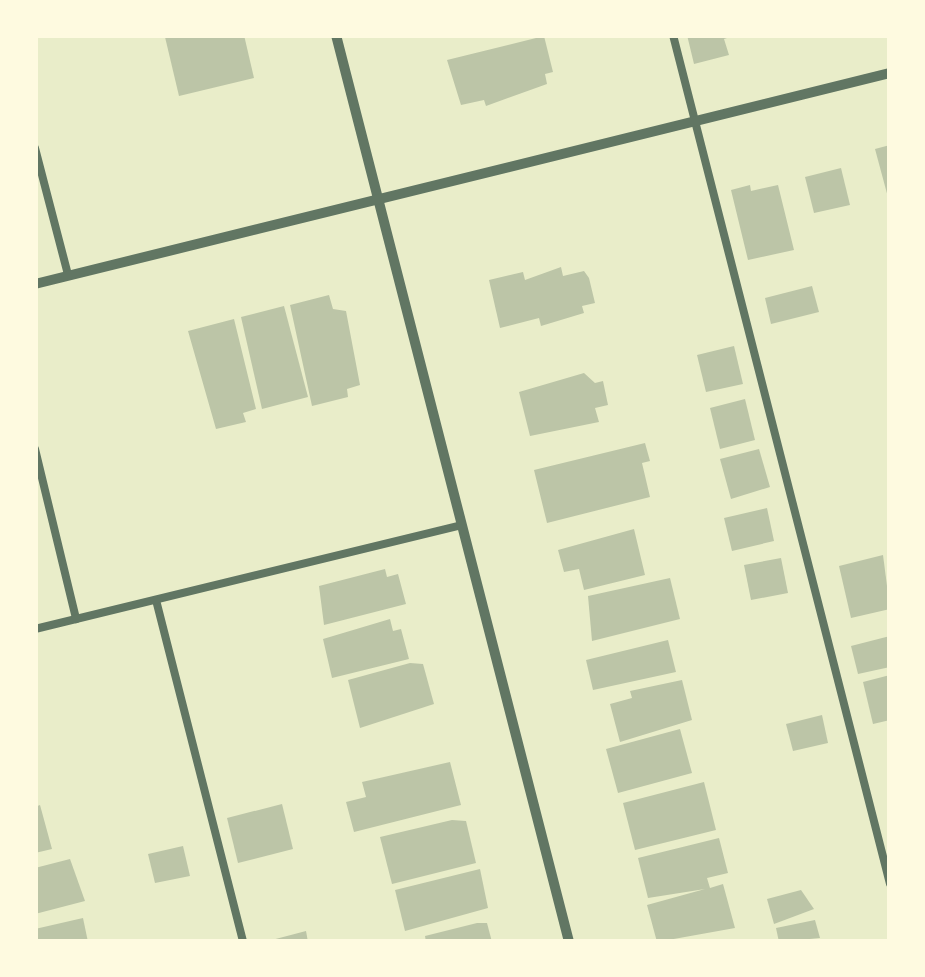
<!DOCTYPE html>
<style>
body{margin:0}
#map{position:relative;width:925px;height:977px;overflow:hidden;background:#e9edc9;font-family:"Nunito Sans",sans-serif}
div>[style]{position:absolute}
.building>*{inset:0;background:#bcc5a7}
.service>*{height:8px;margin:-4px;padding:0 4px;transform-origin:4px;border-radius:4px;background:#617663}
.minor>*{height:10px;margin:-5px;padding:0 5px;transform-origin:5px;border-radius:5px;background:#617663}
span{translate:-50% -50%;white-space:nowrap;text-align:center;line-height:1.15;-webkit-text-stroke:10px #fefae0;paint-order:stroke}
.frame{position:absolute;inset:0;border:38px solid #fefae0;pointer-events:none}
</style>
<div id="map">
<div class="building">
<i style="clip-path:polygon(244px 35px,254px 78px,179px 96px,165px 37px)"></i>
<i style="clip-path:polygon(687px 35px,733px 35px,733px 36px,724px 39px,729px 55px,694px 64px)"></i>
<i style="clip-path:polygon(544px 36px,553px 72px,545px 74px,547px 84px,486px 106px,484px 100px,461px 105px,447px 60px)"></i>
<i style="clip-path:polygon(890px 145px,890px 201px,889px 201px,875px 149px)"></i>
<i style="clip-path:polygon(841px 168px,850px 205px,814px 213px,805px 177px)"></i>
<i style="clip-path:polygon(750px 185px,751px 191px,778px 185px,794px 250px,748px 260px,731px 190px)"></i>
<i style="clip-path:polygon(561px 267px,563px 276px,584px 271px,589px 278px,595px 303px,582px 306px,584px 313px,541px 326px,539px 318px,500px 328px,489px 280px,523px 272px,525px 280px)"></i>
<i style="clip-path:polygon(812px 286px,819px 312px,771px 324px,765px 298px)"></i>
<i style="clip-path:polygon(329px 295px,333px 309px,346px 311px,360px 385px,347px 389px,348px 397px,312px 406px,290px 305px)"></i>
<i style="clip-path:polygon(284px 306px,308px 397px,262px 409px,241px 317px)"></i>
<i style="clip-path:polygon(234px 319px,256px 409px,243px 413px,246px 422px,216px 429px,188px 331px)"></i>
<i style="clip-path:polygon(734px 346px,743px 384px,706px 392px,697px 355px)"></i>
<i style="clip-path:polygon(584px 373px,595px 383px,603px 381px,608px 405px,595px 408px,599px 422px,530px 436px,519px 392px)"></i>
<i style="clip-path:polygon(745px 399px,755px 440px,720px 449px,710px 408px)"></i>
<i style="clip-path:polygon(645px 443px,650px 461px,642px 463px,650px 497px,547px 523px,534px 470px)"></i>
<i style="clip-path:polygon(759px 449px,770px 487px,731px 499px,720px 459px)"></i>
<i style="clip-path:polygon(767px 508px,774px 541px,732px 551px,724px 518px)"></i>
<i style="clip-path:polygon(634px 529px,645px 575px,584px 590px,579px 569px,564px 572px,558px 550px)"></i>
<i style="clip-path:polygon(883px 555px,890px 609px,851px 618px,839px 566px)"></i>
<i style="clip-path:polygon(781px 558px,788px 593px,751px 600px,744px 565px)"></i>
<i style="clip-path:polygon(385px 569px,387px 577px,398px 574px,406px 604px,324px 625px,319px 586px)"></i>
<i style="clip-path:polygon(670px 578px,680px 619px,592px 641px,588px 596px)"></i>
<i style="clip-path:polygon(390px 619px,393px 631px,401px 629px,409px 659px,332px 678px,323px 639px)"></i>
<i style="clip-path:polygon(890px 636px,890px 667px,858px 674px,851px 646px)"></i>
<i style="clip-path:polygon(668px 640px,676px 672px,593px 690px,586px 660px)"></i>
<i style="clip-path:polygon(410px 663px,423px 664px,434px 704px,360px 728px,348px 680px)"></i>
<i style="clip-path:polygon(890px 675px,890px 720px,873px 724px,863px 682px)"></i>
<i style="clip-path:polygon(682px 680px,692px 720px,620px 742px,610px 704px,632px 698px,630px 691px)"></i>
<i style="clip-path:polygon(822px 715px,828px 743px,793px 751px,786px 724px)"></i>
<i style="clip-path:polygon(680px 729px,692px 773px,618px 793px,606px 749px)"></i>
<i style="clip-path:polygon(450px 762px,461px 805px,354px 832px,346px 802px,366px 797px,362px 782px)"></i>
<i style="clip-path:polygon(704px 782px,716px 830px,635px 850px,623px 803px)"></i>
<i style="clip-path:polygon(282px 804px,293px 849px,238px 863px,227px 818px)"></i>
<i style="clip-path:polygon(40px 805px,52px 849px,35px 853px,35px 807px)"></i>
<i style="clip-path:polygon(452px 820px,466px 821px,476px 863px,392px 884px,380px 837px)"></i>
<i style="clip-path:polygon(719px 838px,728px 873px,707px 878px,710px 888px,723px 884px,735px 928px,657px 942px,647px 905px,705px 889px,648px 898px,638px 858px)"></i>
<i style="clip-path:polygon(183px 846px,190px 876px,155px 883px,148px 854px)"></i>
<i style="clip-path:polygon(70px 859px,85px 901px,35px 914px,35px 868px)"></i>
<i style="clip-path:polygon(480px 869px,488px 908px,405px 931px,395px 890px)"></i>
<i style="clip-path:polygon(801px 890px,814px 909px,774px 924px,767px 899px)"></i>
<i style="clip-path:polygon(83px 918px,88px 942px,35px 942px,35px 929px)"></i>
<i style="clip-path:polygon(815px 920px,820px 938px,779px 942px,776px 928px)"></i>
<i style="clip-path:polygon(477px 923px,487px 923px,492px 942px,426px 942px,425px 936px)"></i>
<i style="clip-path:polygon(306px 931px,308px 942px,268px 942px,268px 941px)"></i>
</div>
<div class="service">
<i style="left:673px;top:35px;width:876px;rotate:75.66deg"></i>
<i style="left:35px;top:148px;width:131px;rotate:75.4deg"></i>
<i style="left:35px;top:449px;width:175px;rotate:76.4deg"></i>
<i style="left:156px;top:600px;width:353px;rotate:75.7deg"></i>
<i style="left:35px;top:629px;width:439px;rotate:-13.7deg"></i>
</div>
<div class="minor">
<i style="left:336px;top:35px;width:936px;rotate:75.59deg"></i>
<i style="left:35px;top:284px;width:881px;rotate:-13.86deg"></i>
</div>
<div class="frame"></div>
</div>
